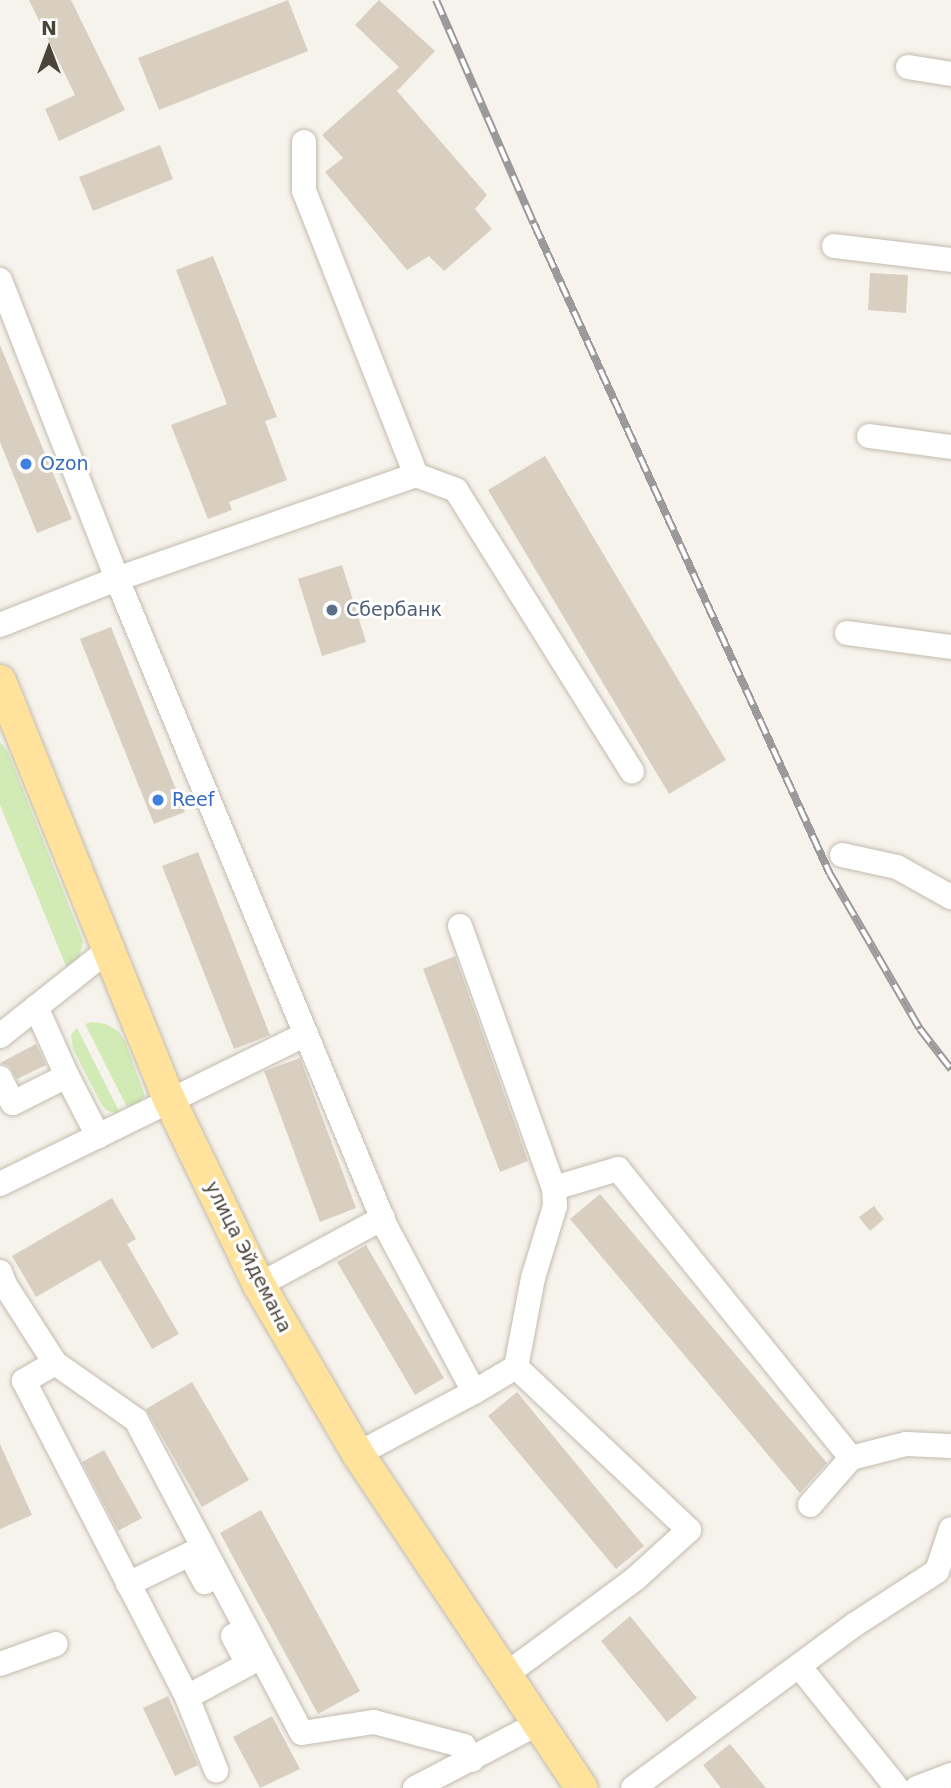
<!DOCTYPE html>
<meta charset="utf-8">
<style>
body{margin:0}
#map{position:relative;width:951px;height:1788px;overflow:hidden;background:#f6f3ec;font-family:"DejaVu Sans",sans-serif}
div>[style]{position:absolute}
.green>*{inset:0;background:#d2eab5}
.building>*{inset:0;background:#d8cfc1}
.roads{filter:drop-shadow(0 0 2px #c2bbae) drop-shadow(0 0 2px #c2bbae)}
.minor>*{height:24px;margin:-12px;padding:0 12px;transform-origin:12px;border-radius:12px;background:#fff}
.major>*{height:32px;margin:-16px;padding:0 16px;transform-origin:16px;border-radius:16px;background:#ffe39c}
.rail>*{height:8px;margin-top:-4px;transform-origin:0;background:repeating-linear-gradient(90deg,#fff 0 16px,#9a9a9a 0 32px);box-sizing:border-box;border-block:2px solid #9a9a9a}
.dots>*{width:19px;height:19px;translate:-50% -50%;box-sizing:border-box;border:4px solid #fff;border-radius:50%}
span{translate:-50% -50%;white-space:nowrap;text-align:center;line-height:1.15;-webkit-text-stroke:6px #fff;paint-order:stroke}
.shop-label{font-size:19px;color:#366cbe}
.left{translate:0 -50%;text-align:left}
.service-label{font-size:19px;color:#4e5e75}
.street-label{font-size:19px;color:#4b4439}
.north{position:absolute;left:14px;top:14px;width:70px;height:70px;-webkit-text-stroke:5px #fff;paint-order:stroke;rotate:0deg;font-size:19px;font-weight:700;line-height:28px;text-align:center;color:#4b4439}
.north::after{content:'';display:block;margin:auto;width:24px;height:32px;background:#4b4439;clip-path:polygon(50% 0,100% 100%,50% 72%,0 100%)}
</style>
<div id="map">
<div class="green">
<i style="clip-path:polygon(0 742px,8px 752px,83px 941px,78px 963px,68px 971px,0 805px)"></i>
<i style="clip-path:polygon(92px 1022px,106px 1024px,118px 1031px,125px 1041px,145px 1096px,138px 1106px,129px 1111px,85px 1024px)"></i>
<i style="clip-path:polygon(77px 1028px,120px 1113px,107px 1111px,102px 1105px,73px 1049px,71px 1035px)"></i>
</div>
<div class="building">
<i style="clip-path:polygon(29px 0,71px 0,125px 110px,59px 141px,45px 109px,75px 95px)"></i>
<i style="clip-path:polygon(288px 0,308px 51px,159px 110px,138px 58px)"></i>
<i style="clip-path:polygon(379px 0,435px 51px,397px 91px,487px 195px,475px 209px,492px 229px,444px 271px,429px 256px,407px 270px,325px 172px,343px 158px,322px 135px,399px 67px,355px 25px)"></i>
<i style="clip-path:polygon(160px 145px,173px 179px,93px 211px,79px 177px)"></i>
<i style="clip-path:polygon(213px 256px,277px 417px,265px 421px,287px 480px,229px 502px,232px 510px,208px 519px,171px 425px,227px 404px,176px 270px)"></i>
<i style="clip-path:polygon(870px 273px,908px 275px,906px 313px,868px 310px)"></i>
<i style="clip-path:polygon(0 345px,72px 519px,37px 533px,0 442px)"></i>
<i style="clip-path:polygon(545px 456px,726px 760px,669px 794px,488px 490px)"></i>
<i style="clip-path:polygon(342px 565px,366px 642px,322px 656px,298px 579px)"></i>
<i style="clip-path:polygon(111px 627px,185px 812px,154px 824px,80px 639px)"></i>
<i style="clip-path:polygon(198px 852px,270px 1035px,234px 1049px,162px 866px)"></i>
<i style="clip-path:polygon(455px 956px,528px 1161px,500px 1172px,423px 969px)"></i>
<i style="clip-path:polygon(36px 1044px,46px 1065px,17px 1079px,9px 1066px,0 1063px)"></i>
<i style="clip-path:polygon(300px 1058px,356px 1208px,320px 1222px,264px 1071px)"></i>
<i style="clip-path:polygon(600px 1194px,827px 1463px,800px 1493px,570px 1219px)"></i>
<i style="clip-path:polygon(112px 1198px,136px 1239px,127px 1244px,179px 1334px,152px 1349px,100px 1260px,36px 1297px,12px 1256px)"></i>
<i style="clip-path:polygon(874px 1206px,884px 1219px,870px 1231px,859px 1217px)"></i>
<i style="clip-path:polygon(366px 1245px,444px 1378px,415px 1395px,337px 1262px)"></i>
<i style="clip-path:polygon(192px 1382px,249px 1480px,202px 1507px,146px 1409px)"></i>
<i style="clip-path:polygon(517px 1392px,644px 1546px,616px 1569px,488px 1416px)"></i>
<i style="clip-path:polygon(0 1444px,32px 1515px,0 1529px)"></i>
<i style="clip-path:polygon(104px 1450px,142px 1518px,118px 1531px,82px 1462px)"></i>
<i style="clip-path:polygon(261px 1510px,360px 1691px,318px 1714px,220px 1533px)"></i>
<i style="clip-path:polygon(630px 1616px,697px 1698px,667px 1722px,601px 1641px)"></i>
<i style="clip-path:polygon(168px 1696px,198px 1765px,175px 1776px,143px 1708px)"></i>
<i style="clip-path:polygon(272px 1716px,300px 1769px,260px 1788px,233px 1737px)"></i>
<i style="clip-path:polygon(730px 1744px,766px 1788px,721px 1788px,703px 1765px)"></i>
</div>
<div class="roads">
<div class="minor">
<i style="left:908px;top:67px;width:44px;rotate:9.2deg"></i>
<i style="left:834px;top:246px;width:118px;rotate:6.8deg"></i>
<i style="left:0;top:280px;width:321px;rotate:68.6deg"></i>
<i style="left:117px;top:579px;width:702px;rotate:67.46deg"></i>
<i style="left:386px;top:1227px;width:187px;rotate:61.9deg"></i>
<i style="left:474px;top:1392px;width:132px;rotate:151.9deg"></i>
<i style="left:869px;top:436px;width:83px;rotate:7.6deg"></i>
<i style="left:416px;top:475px;width:43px;rotate:20.6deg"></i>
<i style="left:456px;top:490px;width:332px;rotate:58deg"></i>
<i style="left:0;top:625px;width:126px;rotate:-21.5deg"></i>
<i style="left:117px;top:579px;width:317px;rotate:-19.2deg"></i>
<i style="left:416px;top:475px;width:305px;rotate:-111.5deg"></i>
<i style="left:304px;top:191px;width:49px;rotate:-90deg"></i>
<i style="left:847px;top:633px;width:105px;rotate:7.7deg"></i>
<i style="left:842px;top:855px;width:56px;rotate:12.3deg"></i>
<i style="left:897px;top:867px;width:62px;rotate:29.1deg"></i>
<i style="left:460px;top:926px;width:278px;rotate:70.3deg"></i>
<i style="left:554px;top:1188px;width:18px;rotate:87deg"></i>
<i style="left:555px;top:1206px;width:75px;rotate:107deg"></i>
<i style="left:533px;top:1278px;width:91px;rotate:100.8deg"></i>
<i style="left:516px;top:1367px;width:49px;rotate:149.2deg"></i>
<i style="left:36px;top:1007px;width:76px;rotate:65.8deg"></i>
<i style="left:0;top:1036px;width:138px;rotate:-38.5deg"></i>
<i style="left:0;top:1078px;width:28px;rotate:63deg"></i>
<i style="left:13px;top:1103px;width:60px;rotate:-26.6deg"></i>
<i style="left:67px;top:1076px;width:68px;rotate:62.7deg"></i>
<i style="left:0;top:1184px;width:341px;rotate:-26.1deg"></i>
<i style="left:554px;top:1188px;width:67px;rotate:-16.5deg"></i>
<i style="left:618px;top:1169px;width:371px;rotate:51.1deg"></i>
<i style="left:0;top:1272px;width:14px;rotate:69deg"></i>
<i style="left:5px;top:1285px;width:93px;rotate:57.3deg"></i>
<i style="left:55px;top:1363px;width:99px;rotate:35.1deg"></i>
<i style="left:136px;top:1420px;width:354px;rotate:62.1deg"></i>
<i style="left:302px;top:1733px;width:73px;rotate:-8.7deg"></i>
<i style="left:374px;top:1722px;width:93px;rotate:14.9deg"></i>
<i style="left:464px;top:1746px;width:16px;rotate:60deg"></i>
<i style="left:259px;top:1285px;width:141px;rotate:-28.4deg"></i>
<i style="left:55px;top:1363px;width:36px;rotate:150deg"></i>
<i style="left:24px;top:1381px;width:356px;rotate:62.7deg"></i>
<i style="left:187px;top:1697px;width:79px;rotate:68.3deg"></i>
<i style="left:810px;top:1505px;width:62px;rotate:-48.9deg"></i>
<i style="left:851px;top:1458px;width:57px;rotate:-14.3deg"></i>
<i style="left:906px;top:1444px;width:45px;rotate:2.5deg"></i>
<i style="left:128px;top:1584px;width:69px;rotate:-25.8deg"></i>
<i style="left:190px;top:1554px;width:32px;rotate:62deg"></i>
<i style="left:0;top:1664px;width:59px;rotate:-19.7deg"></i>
<i style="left:799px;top:1666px;width:156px;rotate:51.2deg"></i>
<i style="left:504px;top:1676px;width:163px;rotate:-36.5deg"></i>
<i style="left:635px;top:1579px;width:73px;rotate:-42.2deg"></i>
<i style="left:689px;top:1530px;width:238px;rotate:-136.7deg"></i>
<i style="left:187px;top:1697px;width:69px;rotate:-28.4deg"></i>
<i style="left:248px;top:1664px;width:32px;rotate:-118deg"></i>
<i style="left:415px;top:1788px;width:138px;rotate:-27.7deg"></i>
<i style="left:633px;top:1788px;width:275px;rotate:-36.4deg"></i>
<i style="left:854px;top:1625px;width:99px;rotate:-33deg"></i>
<i style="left:937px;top:1571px;width:44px;rotate:-71.6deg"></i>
<i style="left:917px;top:1788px;width:36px;rotate:-21deg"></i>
</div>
<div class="major">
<i style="left:0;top:681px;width:453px;rotate:68deg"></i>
<i style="left:170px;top:1101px;width:204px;rotate:64.2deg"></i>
<i style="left:259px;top:1285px;width:196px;rotate:59.6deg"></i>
<i style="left:358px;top:1454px;width:402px;rotate:56.2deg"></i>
</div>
</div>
<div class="rail">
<i style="left:436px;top:0;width:244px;rotate:66.4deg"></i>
<i style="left:534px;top:224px;width:714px;rotate:65.52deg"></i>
<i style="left:830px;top:874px;width:179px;rotate:59.9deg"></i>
<i style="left:920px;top:1029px;width:51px;rotate:52.2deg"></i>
</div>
<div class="dots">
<i style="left:26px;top:464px;background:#3f7fe0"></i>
<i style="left:332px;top:610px;background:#5c6f8a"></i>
<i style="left:158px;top:800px;background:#3f7fe0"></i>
</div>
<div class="shop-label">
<span class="left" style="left:40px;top:464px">Ozon</span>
<span class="left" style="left:172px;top:800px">Reef</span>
</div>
<div class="service-label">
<span class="left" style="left:346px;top:610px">Сбербанк</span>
</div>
<div class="street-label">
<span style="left:248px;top:1257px;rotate:63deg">улица Эйдемана</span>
</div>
<div class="north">N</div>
</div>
